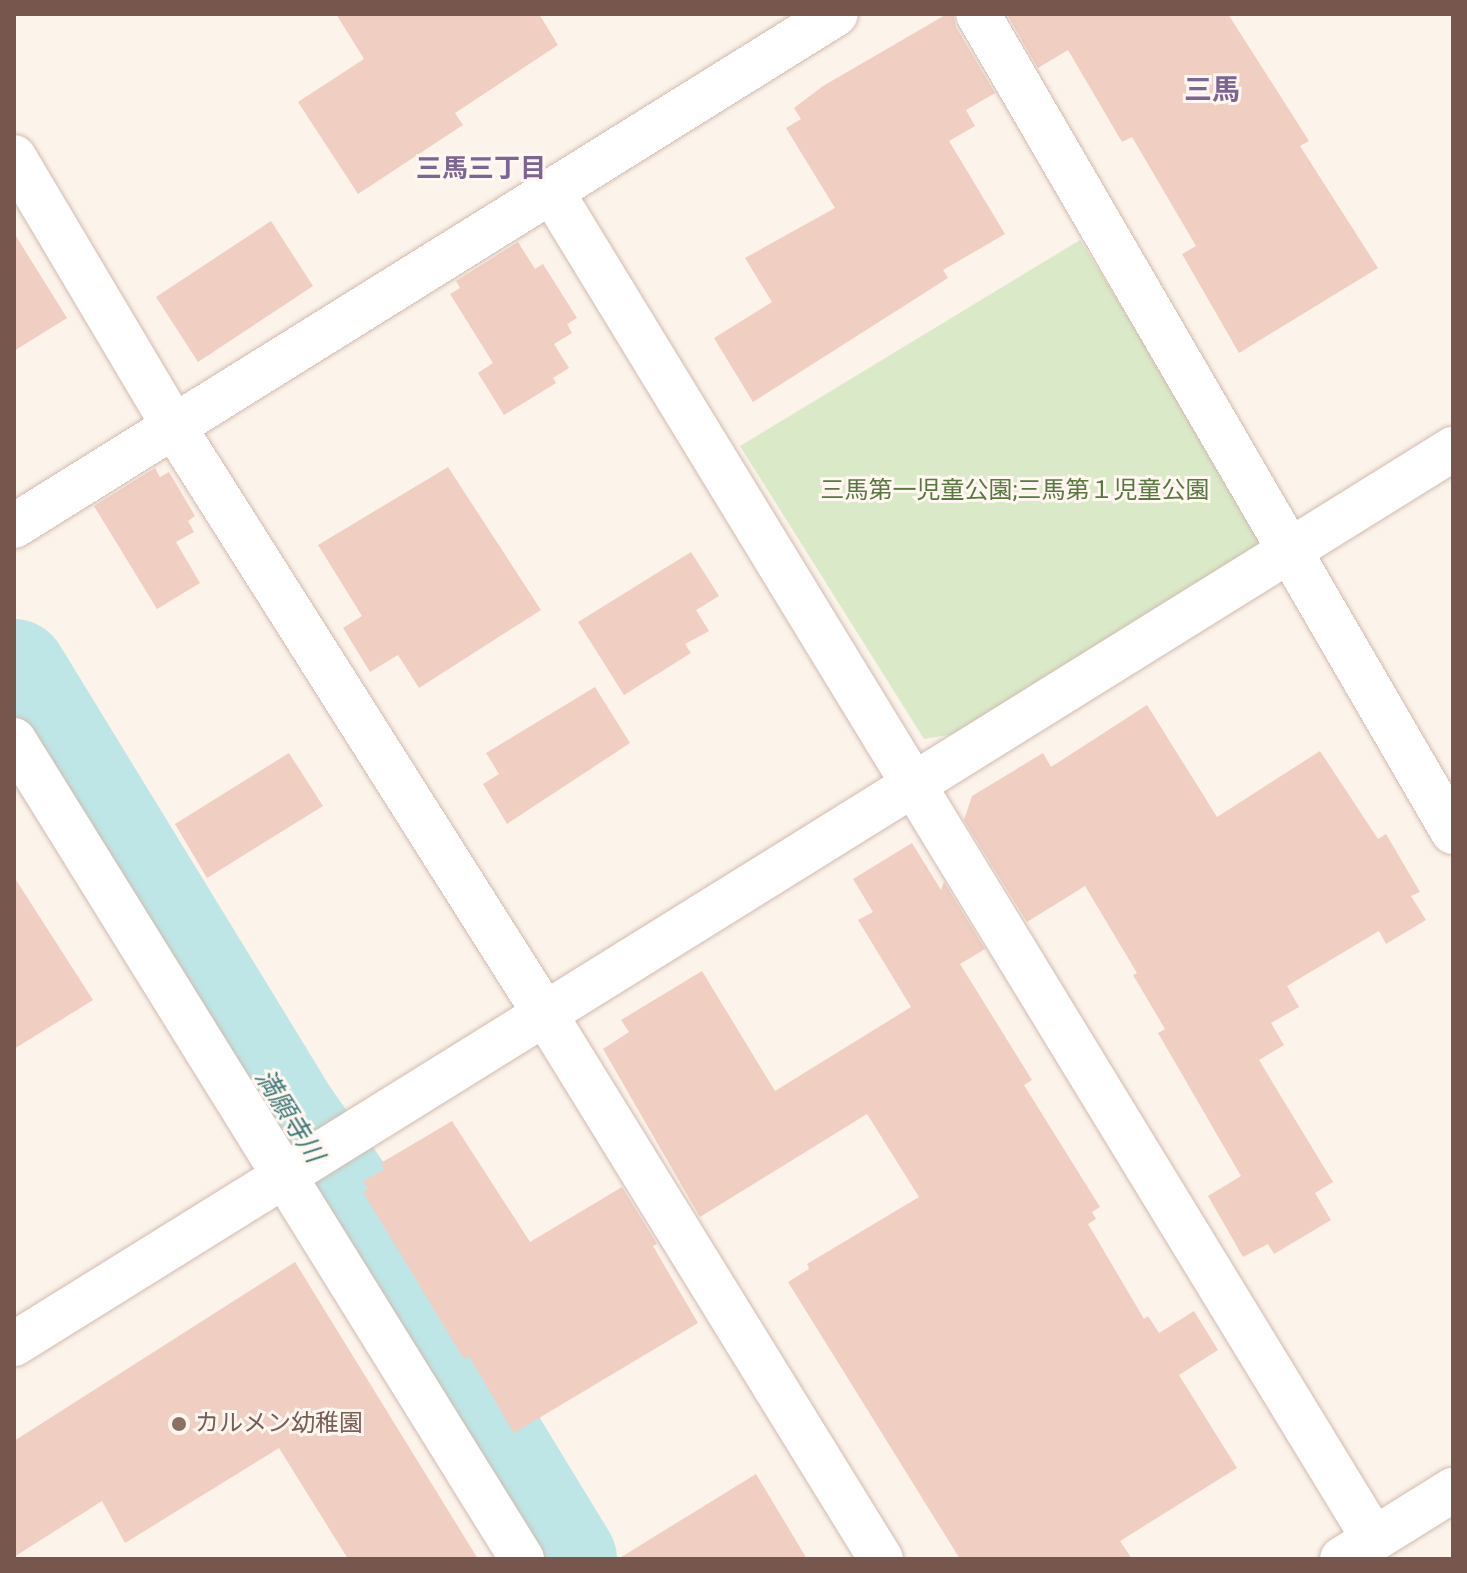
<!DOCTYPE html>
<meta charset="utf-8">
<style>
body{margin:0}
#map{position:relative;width:1467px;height:1573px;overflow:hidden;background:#fcf3ea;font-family:"Roboto Condensed","Noto Sans JP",sans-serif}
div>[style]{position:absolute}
.green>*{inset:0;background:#daeac8}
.river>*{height:106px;margin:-53px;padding:0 53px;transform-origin:53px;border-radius:53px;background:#bee6e6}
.building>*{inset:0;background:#f1cec2}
.roads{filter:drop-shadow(0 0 2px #d1bbb1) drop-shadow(0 0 2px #d1bbb1)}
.minor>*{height:44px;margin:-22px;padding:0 22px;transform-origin:22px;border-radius:22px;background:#fff}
.dots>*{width:22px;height:22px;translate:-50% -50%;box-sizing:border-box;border:4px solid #fff7f0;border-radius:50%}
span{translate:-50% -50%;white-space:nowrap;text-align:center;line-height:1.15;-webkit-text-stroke:6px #fff7f0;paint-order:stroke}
.park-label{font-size:24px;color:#587741}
.education-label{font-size:24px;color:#785e54}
.left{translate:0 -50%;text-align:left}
.neighbourhood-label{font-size:26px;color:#7d6593;font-weight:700}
.water-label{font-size:26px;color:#407a7c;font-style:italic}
.quarter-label{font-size:28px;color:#7d6593;font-weight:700}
.frame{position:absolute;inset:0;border:16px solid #77564d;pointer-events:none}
</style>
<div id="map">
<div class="green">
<i style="clip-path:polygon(1080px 240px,1274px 548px,955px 734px,924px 739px,740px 446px)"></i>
</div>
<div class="river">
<i style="left:14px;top:672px;width:523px;rotate:58.53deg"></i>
<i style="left:287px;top:1118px;width:93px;rotate:54.6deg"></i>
<i style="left:341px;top:1194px;width:428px;rotate:58.6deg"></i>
</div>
<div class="building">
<i style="clip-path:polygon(336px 14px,539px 14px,558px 45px,455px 113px,463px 125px,358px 194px,298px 102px,364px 59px)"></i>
<i style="clip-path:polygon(947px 14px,953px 14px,956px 27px,995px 93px,966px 110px,975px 126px,949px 141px,1005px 234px,943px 270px,948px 278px,753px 402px,714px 338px,772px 302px,745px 258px,835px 208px,786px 128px,801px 119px,794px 108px,823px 86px)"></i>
<i style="clip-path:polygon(1007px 14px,1228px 14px,1309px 141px,1300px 146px,1378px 268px,1239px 353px,1182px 254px,1196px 246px,1132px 137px,1122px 142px,1068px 50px,1038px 68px)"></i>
<i style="clip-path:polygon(271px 221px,313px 286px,198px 362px,156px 297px)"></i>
<i style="clip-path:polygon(14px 233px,67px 318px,14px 351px)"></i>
<i style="clip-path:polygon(518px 242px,535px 269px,543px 264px,577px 318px,567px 324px,572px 333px,554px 344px,569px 368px,553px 378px,556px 383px,504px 415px,478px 373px,493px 363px,450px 294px,460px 288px,456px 281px)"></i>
<i style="clip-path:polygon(448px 467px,541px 610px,419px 688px,398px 655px,370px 672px,343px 628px,362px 616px,318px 545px)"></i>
<i style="clip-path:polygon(155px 468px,160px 477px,169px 472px,195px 516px,188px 521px,194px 532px,176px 542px,200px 583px,157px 609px,94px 506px)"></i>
<i style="clip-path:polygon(691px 552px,719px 596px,696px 610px,709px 631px,685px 644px,691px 653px,624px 695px,578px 622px)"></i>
<i style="clip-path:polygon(595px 687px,630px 743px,507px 824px,483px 784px,499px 774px,486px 753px)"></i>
<i style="clip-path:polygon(1147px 705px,1217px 817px,1320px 751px,1378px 839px,1386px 834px,1420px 892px,1411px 896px,1426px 920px,1386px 944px,1379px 931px,1287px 986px,1299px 1007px,1271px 1023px,1284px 1045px,1259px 1060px,1333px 1182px,1315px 1193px,1331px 1220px,1274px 1254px,1268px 1244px,1243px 1257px,1208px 1196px,1241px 1176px,1158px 1033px,1165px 1029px,1133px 975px,1137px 973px,1085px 886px,1027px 922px,964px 820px,972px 796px,1043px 753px,1051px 767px)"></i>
<i style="clip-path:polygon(289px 753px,323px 806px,207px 878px,175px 824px)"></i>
<i style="clip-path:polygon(912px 843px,941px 890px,944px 882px,985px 949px,960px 964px,1032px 1080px,1024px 1085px,1100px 1207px,1092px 1212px,1096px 1219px,1088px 1224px,1144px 1319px,1148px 1316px,1159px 1333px,1194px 1311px,1218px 1350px,1179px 1375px,1237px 1468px,1120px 1541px,1132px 1559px,960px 1559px,788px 1282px,809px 1269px,807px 1264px,919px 1197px,867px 1114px,700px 1217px,603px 1049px,629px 1032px,621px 1020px,702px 971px,775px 1091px,911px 1007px,858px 920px,873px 912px,853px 879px)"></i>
<i style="clip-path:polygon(14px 877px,93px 1000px,14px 1049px)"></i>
<i style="clip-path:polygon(452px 1121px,530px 1242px,622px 1187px,657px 1244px,653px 1246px,698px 1323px,514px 1433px,469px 1356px,464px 1359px,363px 1192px,368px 1189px,363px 1181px,384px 1170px,381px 1163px)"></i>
<i style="clip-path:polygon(295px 1262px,478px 1559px,348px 1559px,279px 1448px,125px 1543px,102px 1501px,14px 1557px,14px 1441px)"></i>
<i style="clip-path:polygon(756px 1474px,807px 1559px,618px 1559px)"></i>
</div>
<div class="roads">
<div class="minor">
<i style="left:978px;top:14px;width:946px;rotate:59.86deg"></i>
<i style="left:14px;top:157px;width:314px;rotate:59.3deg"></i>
<i style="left:174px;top:427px;width:694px;rotate:57.71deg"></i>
<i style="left:545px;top:1014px;width:640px;rotate:58.35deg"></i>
<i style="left:552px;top:192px;width:1578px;rotate:58.61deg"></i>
<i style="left:14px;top:526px;width:968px;rotate:-31.92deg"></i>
<i style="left:14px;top:740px;width:964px;rotate:58.19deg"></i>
<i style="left:14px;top:1344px;width:1695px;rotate:-31.88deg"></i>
<i style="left:1342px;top:1559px;width:131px;rotate:-31.9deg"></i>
</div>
</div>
<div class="dots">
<i style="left:179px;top:1424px;background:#8d6e63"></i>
</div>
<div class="park-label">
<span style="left:1015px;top:491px">三馬第一児童公園;三馬第１児童公園</span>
</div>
<div class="education-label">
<span class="left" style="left:195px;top:1424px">カルメン幼稚園</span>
</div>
<div class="neighbourhood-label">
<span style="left:481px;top:169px">三馬三丁目</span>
</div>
<div class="water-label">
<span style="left:289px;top:1116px;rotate:58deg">満願寺川</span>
</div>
<div class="quarter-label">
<span style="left:1212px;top:90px">三馬</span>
</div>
<div class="frame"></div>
</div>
